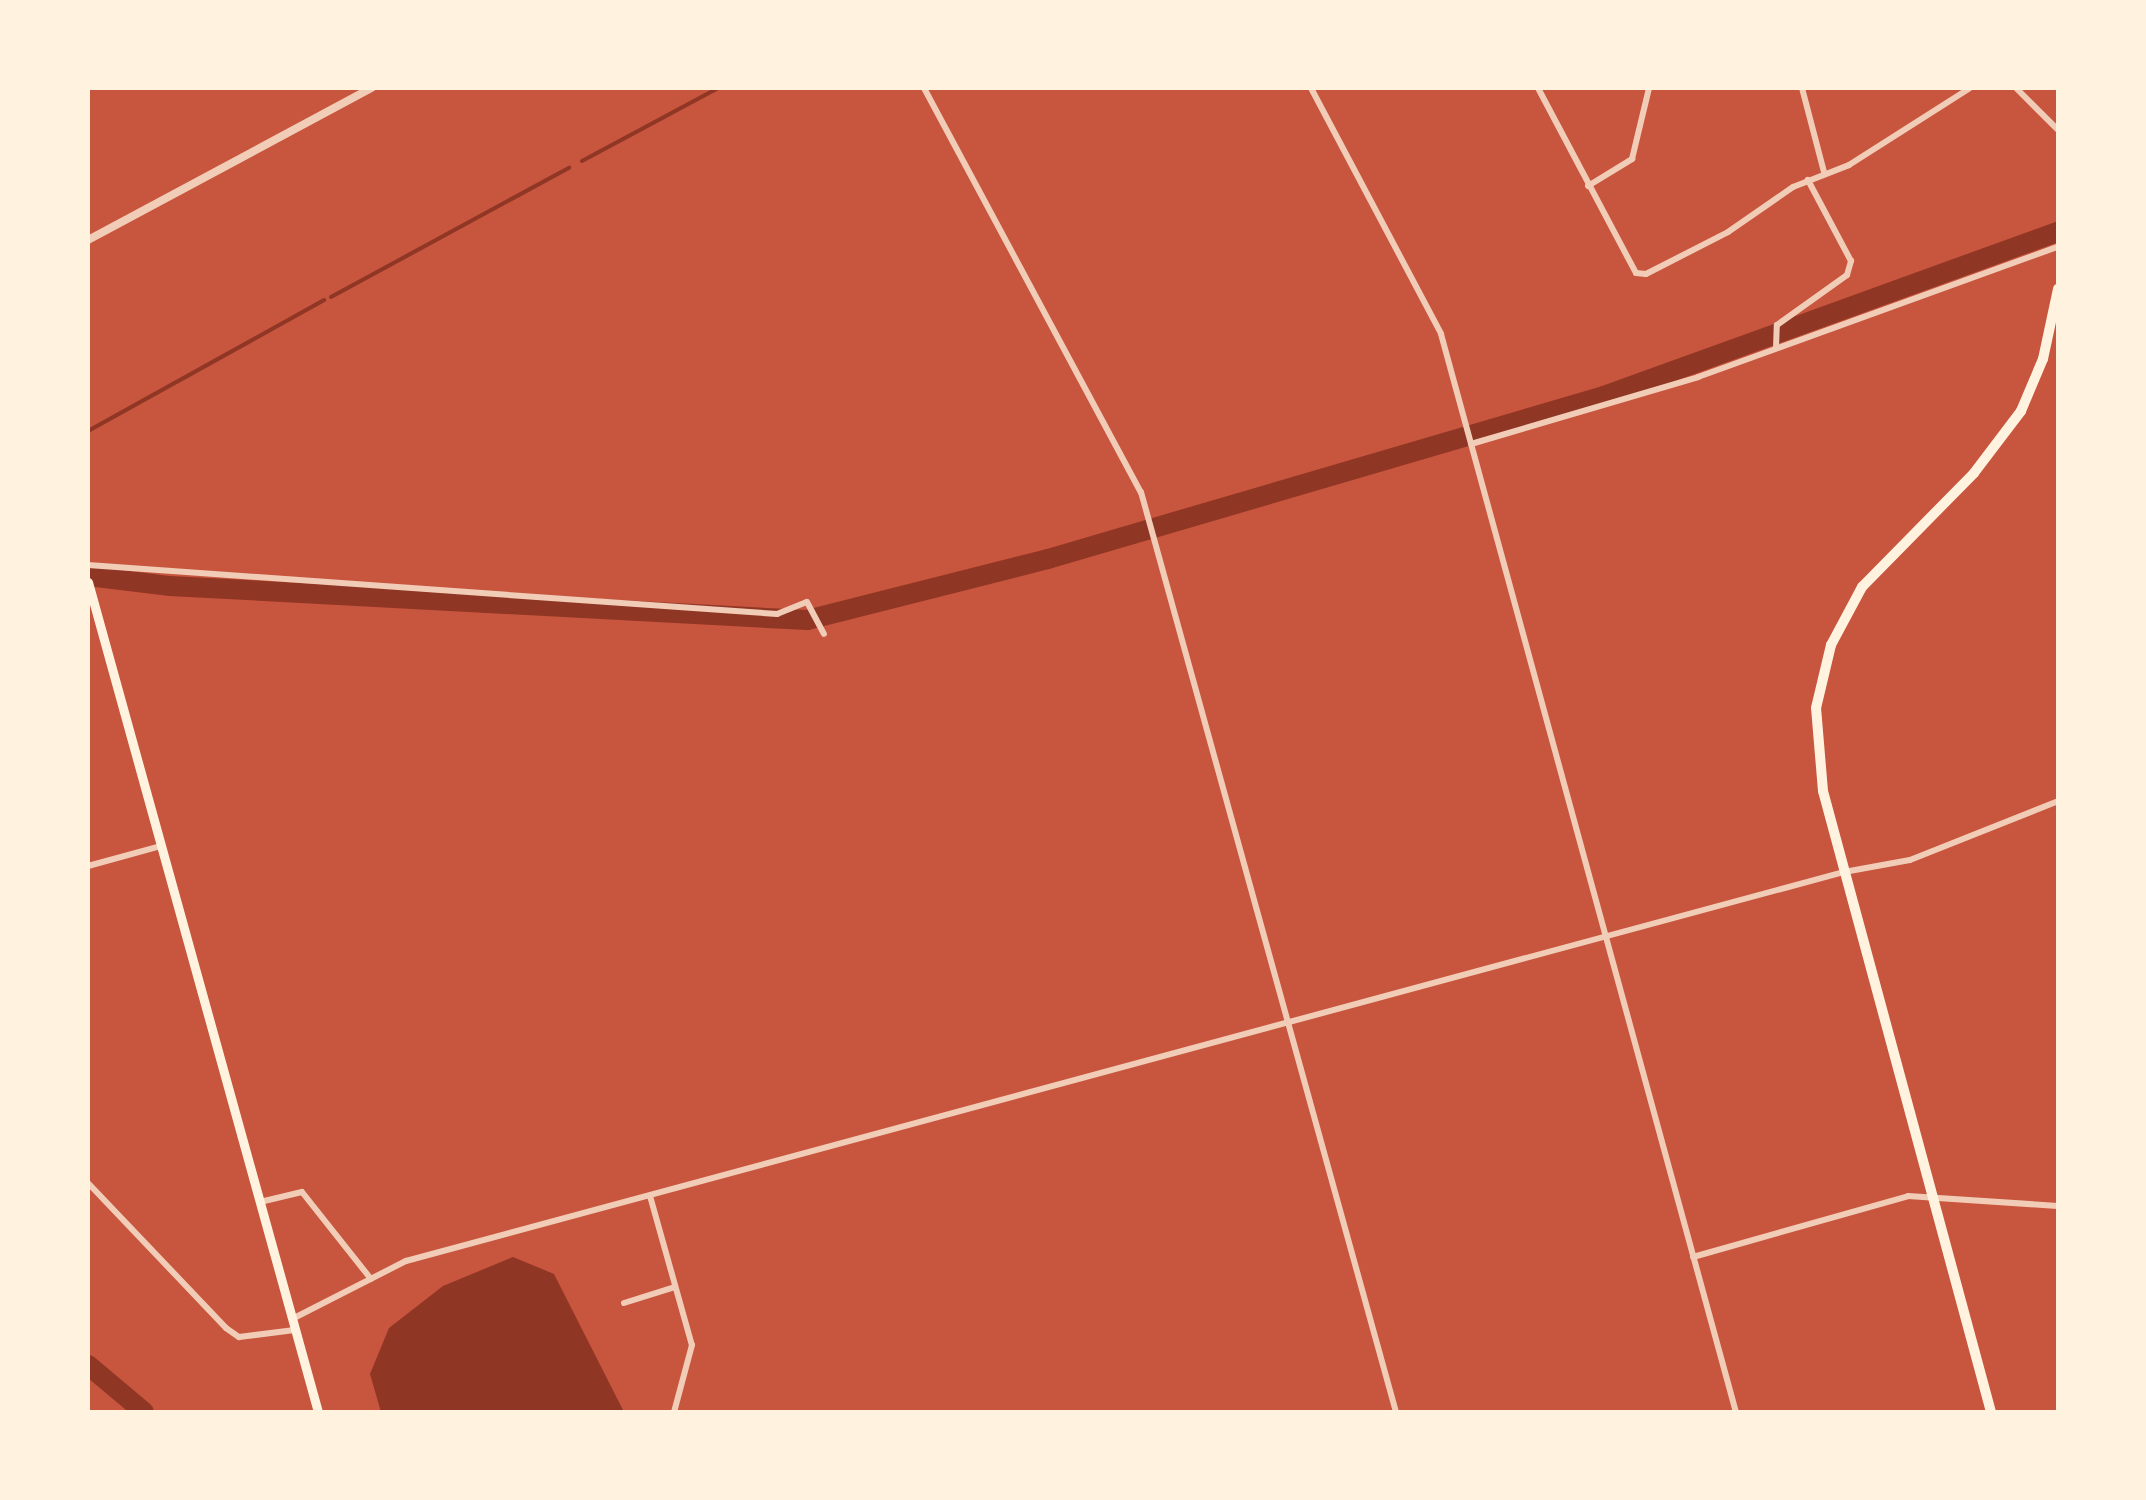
<!DOCTYPE html>
<style>
body{margin:0}
#map{position:relative;width:2146px;height:1500px;overflow:hidden;background:#c8553d;font-family:Lora,serif}
div>[style]{position:absolute}
.water>*{inset:0;background:#8f3625}
.stream>*{height:4px;margin:-2px;padding:0 2px;transform-origin:2px;border-radius:2px;background:#8f3625}
.river>*{height:20px;margin:-10px;padding:0 10px;transform-origin:10px;border-radius:10px;background:#8f3625}
.minor>*{height:6px;margin:-3px;padding:0 3px;transform-origin:3px;border-radius:3px;background:#f1ccb7}
.tertiary>*{height:8px;margin:-4px;padding:0 4px;transform-origin:4px;border-radius:4px;background:#f1ccb7}
.secondary>*{height:9px;margin:-4.5px;padding:0 4.5px;transform-origin:4.5px;border-radius:4.5px;background:#fff3e0}
.primary>*{height:10px;margin:-5px;padding:0 5px;transform-origin:5px;border-radius:5px;background:#fff3e0}
span{translate:-50% -50%;white-space:nowrap;text-align:center;line-height:1.15;-webkit-text-stroke:8px #fff3e0;paint-order:stroke}
.frame{position:absolute;inset:0;border:90px solid #fff3e0;pointer-events:none}
</style>
<div id="map">
<div class="water">
<i style="clip-path:polygon(513px 1257px,554px 1274px,624px 1412px,381px 1412px,370px 1374px,389px 1328px,443px 1286px)"></i>
</div>
<div class="stream">
<i style="left:582px;top:161px;width:154px;rotate:-28.2deg"></i>
<i style="left:331px;top:297px;width:271px;rotate:-28.5deg"></i>
<i style="left:88px;top:431px;width:270px;rotate:-29deg"></i>
</div>
<div class="river">
<i style="left:88px;top:576px;width:83px;rotate:7deg"></i>
<i style="left:170px;top:586px;width:638px;rotate:3.06deg"></i>
<i style="left:807px;top:620px;width:249px;rotate:-14.2deg"></i>
<i style="left:1048px;top:559px;width:579px;rotate:-16.34deg"></i>
<i style="left:1604px;top:396px;width:483px;rotate:-19.9deg"></i>
<i style="left:88px;top:1365px;width:73px;rotate:40deg"></i>
</div>
<div class="minor">
<i style="left:924px;top:88px;width:459px;rotate:61.8deg"></i>
<i style="left:1141px;top:492px;width:955px;rotate:74.51deg"></i>
<i style="left:1311px;top:88px;width:278px;rotate:62.1deg"></i>
<i style="left:1441px;top:334px;width:1118px;rotate:74.7deg"></i>
<i style="left:1538px;top:88px;width:209px;rotate:62.1deg"></i>
<i style="left:1636px;top:273px;width:10px;rotate:6deg"></i>
<i style="left:1646px;top:274px;width:92px;rotate:-27.1deg"></i>
<i style="left:1728px;top:232px;width:79px;rotate:-34.7deg"></i>
<i style="left:1793px;top:187px;width:60px;rotate:-21.4deg"></i>
<i style="left:1849px;top:165px;width:143px;rotate:-32.5deg"></i>
<i style="left:1802px;top:88px;width:87px;rotate:75.3deg"></i>
<i style="left:2016px;top:88px;width:59px;rotate:45deg"></i>
<i style="left:1588px;top:186px;width:52px;rotate:-31.5deg"></i>
<i style="left:1632px;top:159px;width:73px;rotate:-76.5deg"></i>
<i style="left:1776px;top:348px;width:23px;rotate:-88deg"></i>
<i style="left:1777px;top:325px;width:86px;rotate:-35.5deg"></i>
<i style="left:1847px;top:275px;width:15px;rotate:-74deg"></i>
<i style="left:1851px;top:261px;width:92px;rotate:-118deg"></i>
<i style="left:1471px;top:444px;width:237px;rotate:-16.4deg"></i>
<i style="left:1698px;top:377px;width:383px;rotate:-19.9deg"></i>
<i style="left:88px;top:565px;width:691px;rotate:4.07deg"></i>
<i style="left:777px;top:614px;width:32px;rotate:-22deg"></i>
<i style="left:807px;top:602px;width:36px;rotate:62deg"></i>
<i style="left:88px;top:866px;width:76px;rotate:-15.3deg"></i>
<i style="left:88px;top:1183px;width:200px;rotate:46.4deg"></i>
<i style="left:226px;top:1328px;width:16px;rotate:35deg"></i>
<i style="left:239px;top:1337px;width:56px;rotate:-7.1deg"></i>
<i style="left:650px;top:1196px;width:155px;rotate:74.3deg"></i>
<i style="left:692px;top:1345px;width:69px;rotate:105deg"></i>
<i style="left:260px;top:1202px;width:43px;rotate:-13.4deg"></i>
<i style="left:302px;top:1192px;width:111px;rotate:51.6deg"></i>
<i style="left:1693px;top:1257px;width:223px;rotate:-15.8deg"></i>
<i style="left:1908px;top:1196px;width:150px;rotate:3.8deg"></i>
<i style="left:624px;top:1303px;width:53px;rotate:-17.4deg"></i>
<i style="left:294px;top:1318px;width:126px;rotate:-27deg"></i>
<i style="left:406px;top:1261px;width:1490px;rotate:-15.14deg"></i>
<i style="left:1844px;top:872px;width:67px;rotate:-10.3deg"></i>
<i style="left:1910px;top:860px;width:159px;rotate:-21.7deg"></i>
</div>
<div class="tertiary">
<i style="left:88px;top:240px;width:322px;rotate:-28.2deg"></i>
</div>
<div class="secondary">
<i style="left:88px;top:582px;width:861px;rotate:74.51deg"></i>
</div>
<div class="primary">
<i style="left:1991px;top:1412px;width:643px;rotate:-105.14deg"></i>
<i style="left:1823px;top:791px;width:83px;rotate:-94.8deg"></i>
<i style="left:1816px;top:708px;width:65px;rotate:-76.6deg"></i>
<i style="left:1831px;top:645px;width:66px;rotate:-61.9deg"></i>
<i style="left:1862px;top:587px;width:160px;rotate:-45.5deg"></i>
<i style="left:1974px;top:473px;width:78px;rotate:-52.8deg"></i>
<i style="left:2021px;top:411px;width:56px;rotate:-67.1deg"></i>
<i style="left:2043px;top:359px;width:72px;rotate:-77.9deg"></i>
</div>
<div class="frame"></div>
</div>
